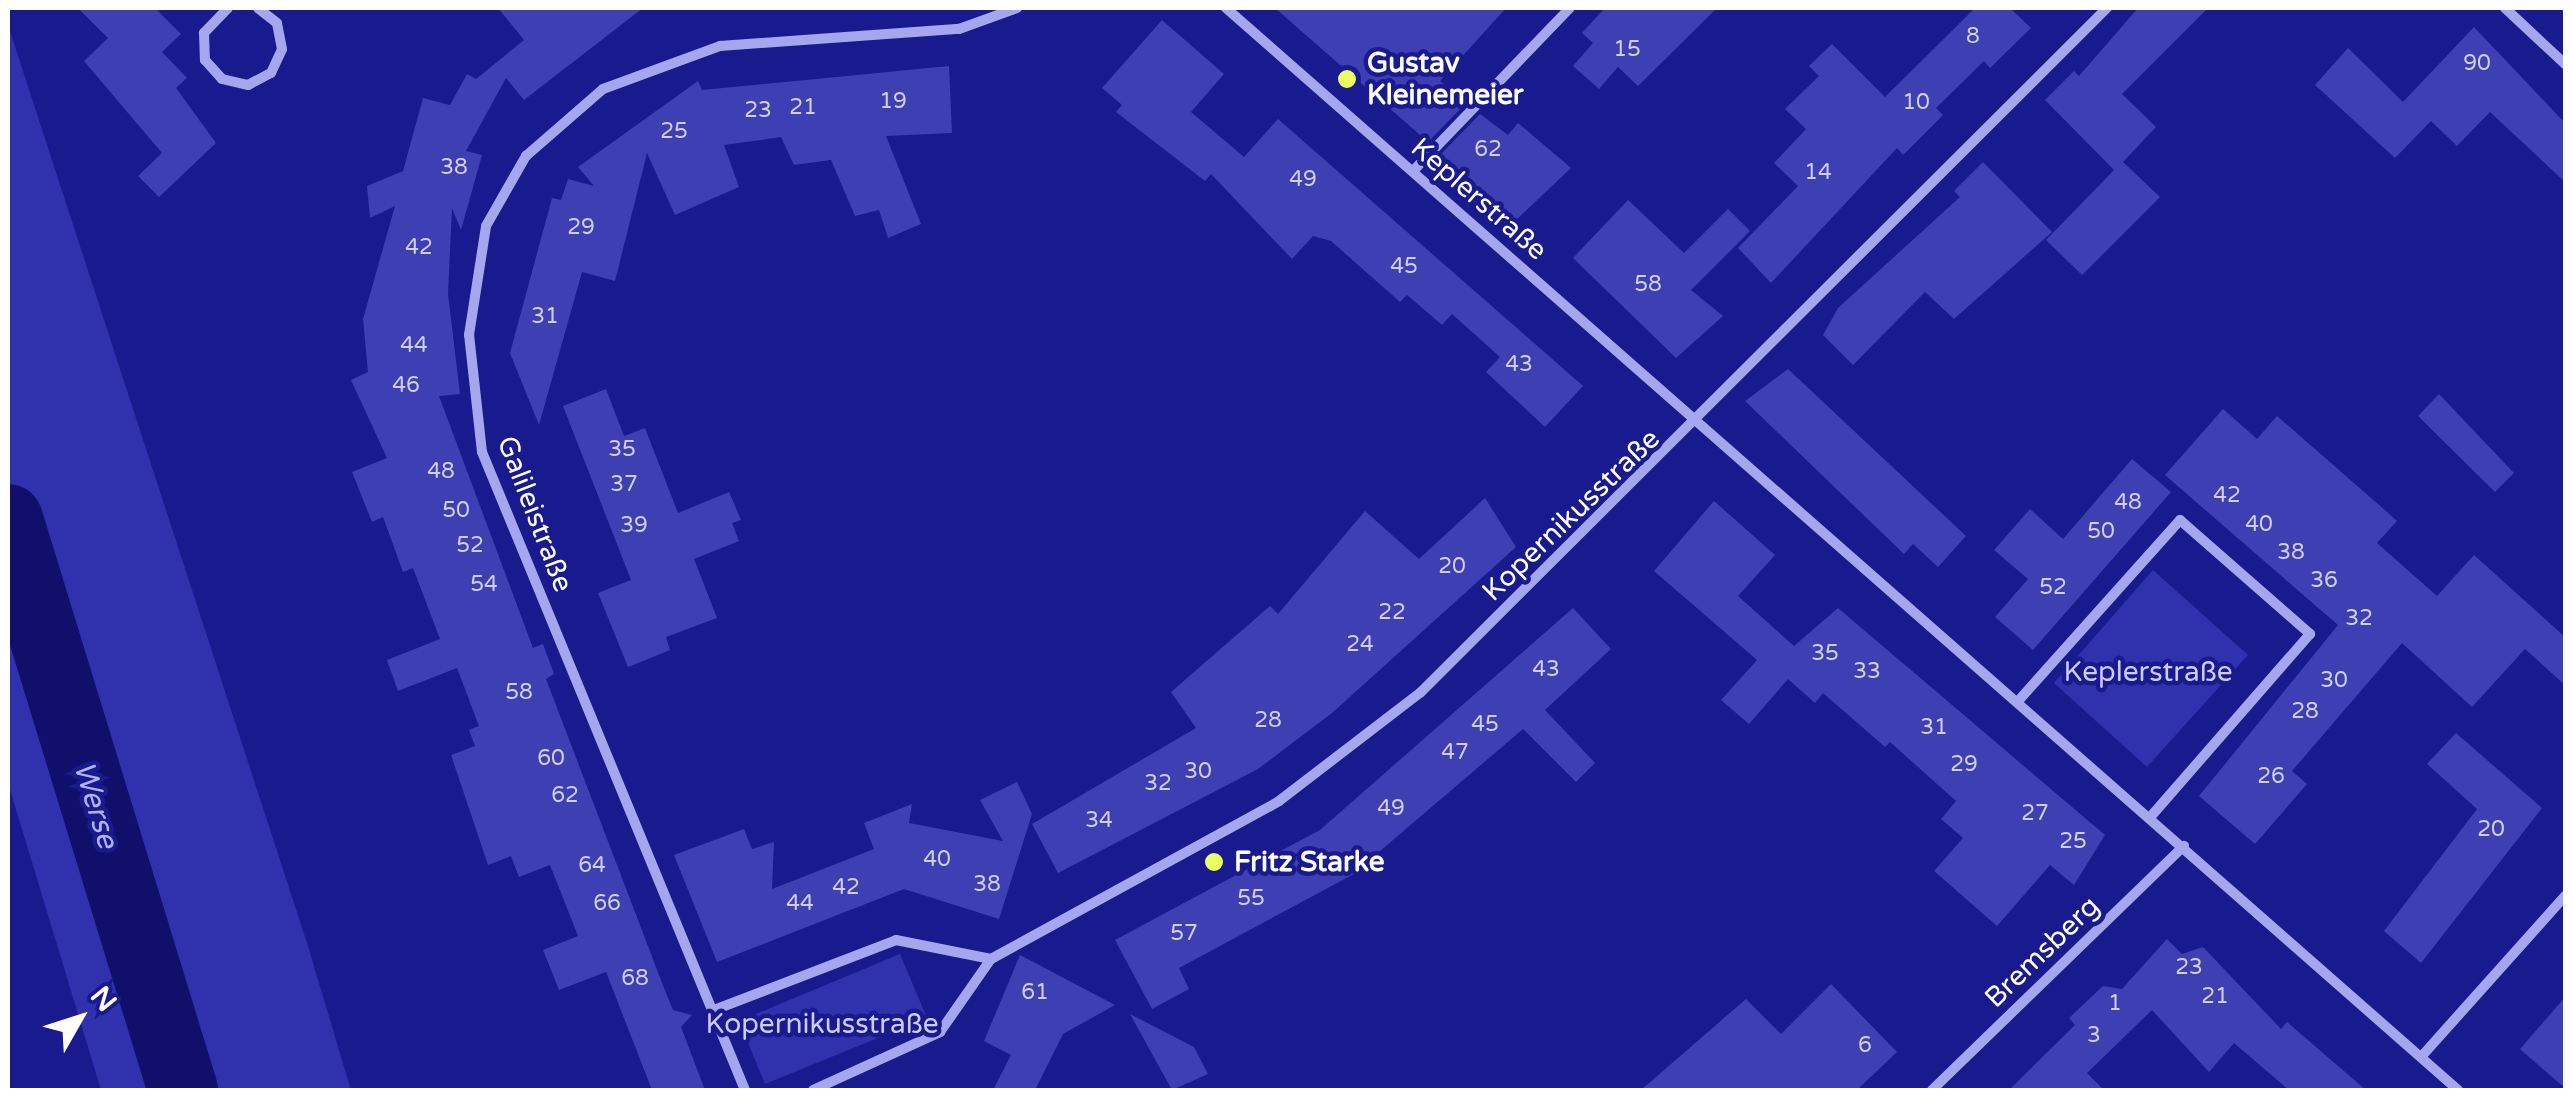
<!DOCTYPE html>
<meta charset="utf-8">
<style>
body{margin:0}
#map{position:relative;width:2573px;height:1098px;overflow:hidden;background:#191a8d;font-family:"Varela Round",sans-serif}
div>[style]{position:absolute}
.green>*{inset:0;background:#3032ad}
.river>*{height:70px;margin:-35px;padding:0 35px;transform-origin:35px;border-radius:35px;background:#10106b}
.building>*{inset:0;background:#3e3fb3}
.street>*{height:10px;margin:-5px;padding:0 5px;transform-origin:5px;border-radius:5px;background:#a5a7ee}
.dots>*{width:28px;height:28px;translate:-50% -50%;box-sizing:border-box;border:5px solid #191a8d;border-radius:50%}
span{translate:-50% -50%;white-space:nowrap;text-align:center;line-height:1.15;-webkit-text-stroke:9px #191a8d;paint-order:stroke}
.number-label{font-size:22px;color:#cfcfec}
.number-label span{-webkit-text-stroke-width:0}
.poi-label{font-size:28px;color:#fff;font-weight:700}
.left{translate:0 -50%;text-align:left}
.street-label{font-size:28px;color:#fff}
.park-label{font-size:28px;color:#cbccfa}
.water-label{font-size:30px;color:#b1b3f5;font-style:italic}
.frame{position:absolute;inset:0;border:10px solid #fff;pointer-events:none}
.north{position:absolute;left:30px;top:968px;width:100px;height:100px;-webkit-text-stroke:8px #191a8d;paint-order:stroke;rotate:51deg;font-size:28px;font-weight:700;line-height:40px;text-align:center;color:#fff}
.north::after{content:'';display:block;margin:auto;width:35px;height:45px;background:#fff;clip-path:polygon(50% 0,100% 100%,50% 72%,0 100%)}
</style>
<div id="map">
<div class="green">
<i style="clip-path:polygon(8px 25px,307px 943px,351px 1090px,101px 1090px,8px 783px)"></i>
<i style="clip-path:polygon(2153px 570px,2248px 655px,2147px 767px,2054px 683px)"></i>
<i style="clip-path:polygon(900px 954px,927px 1018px,765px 1084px,739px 1021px)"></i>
</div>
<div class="river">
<i style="left:8px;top:519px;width:597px;rotate:72.96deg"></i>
</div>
<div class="building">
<i style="clip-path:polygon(78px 8px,155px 8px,181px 34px,162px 52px,187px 78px,176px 88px,216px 143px,159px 197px,138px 176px,162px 153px,84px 61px,108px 38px)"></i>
<i style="clip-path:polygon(498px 8px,643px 8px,524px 100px,506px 78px,466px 151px,482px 155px,461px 230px,452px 208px,448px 294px,460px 394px,439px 396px,533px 648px,543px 644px,554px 674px,546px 679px,664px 988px,673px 1010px,692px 1015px,681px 1027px,705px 1090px,652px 1090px,606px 972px,559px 990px,543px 950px,578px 936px,550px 865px,519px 877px,511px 856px,488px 865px,451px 755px,475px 746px,469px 730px,479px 726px,457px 668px,398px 691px,387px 660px,440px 639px,413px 568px,403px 572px,383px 517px,372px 522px,352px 472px,387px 458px,351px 380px,368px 372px,363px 319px,395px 206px,370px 218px,367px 186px,403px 171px,423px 98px,450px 105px,467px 74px,476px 79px,524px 40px)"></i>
<i style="clip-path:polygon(1275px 8px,1506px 8px,1440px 81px,1466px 103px,1428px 142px)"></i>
<i style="clip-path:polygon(1605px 8px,1717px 8px,1638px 86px,1618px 67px,1599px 89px,1573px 66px,1593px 43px,1582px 33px)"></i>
<i style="clip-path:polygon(1975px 8px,2010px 8px,2031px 28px,1990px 68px,1984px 61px,1936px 108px,1943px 115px,1903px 155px,1897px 148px,1771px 283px,1738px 248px,1798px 186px,1774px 163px,1806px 129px,1785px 109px,1819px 76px,1809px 66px,1832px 44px,1885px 97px)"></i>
<i style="clip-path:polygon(2138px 8px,2208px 8px,2122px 94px,2156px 127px,2123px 162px,2160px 197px,2082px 275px,2046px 240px,2114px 170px,2045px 100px,2074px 71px,2079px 76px)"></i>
<i style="clip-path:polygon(1162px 20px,1224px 74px,1191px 112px,1244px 157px,1278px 119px,1583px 386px,1545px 427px,1486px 372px,1500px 357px,1452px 314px,1442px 325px,1407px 295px,1400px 302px,1331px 241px,1313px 236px,1292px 259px,1211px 174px,1205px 181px,1116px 112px,1122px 105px,1102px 88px)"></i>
<i style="clip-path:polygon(2474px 27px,2566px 124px,2566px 183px,2490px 112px,2457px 146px,2431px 121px,2395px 158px,2315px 85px,2348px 48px,2403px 102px)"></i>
<i style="clip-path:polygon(949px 66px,952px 133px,886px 136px,921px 224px,888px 238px,879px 210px,855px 216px,831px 160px,794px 165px,781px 137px,724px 145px,739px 187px,675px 215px,647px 153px,615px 281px,582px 272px,539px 425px,510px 353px,552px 198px,561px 200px,568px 179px,594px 186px,578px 167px,698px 81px,702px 90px)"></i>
<i style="clip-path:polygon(1480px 114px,1508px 135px,1518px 123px,1571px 168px,1516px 220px,1441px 154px)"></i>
<i style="clip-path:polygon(1983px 162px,2052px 232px,1954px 319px,1925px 292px,1853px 365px,1823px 335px,1838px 308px,1960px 197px,1954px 191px)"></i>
<i style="clip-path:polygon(1628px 200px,1684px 253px,1728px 209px,1750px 231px,1691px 290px,1723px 316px,1676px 358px,1573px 258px)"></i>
<i style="clip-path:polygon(1788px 369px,1966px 536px,1938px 567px,1913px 544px,1904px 554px,1745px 401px)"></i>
<i style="clip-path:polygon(606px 389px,624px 436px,645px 428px,678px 513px,729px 492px,741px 520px,732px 523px,739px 541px,694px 559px,717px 618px,666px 637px,670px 650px,628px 667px,598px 593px,631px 580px,563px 406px)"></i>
<i style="clip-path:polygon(2439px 394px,2514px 473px,2495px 492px,2418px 416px)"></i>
<i style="clip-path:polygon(2223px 409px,2257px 439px,2277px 416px,2386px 511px,2397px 521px,2377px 543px,2437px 596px,2474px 555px,2566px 638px,2566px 686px,2525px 649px,2472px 707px,2402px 643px,2292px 771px,2307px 784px,2255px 844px,2199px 796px,2338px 625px,2165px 475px)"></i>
<i style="clip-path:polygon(2132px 459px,2171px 492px,2033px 650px,1995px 617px,2028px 579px,1994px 550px,2030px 509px,2063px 539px)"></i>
<i style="clip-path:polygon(1485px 498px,1516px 547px,1332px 713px,1258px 769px,1058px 873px,1032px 824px,1196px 728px,1171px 692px,1270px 606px,1278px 614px,1365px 511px,1419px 559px)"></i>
<i style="clip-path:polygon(1714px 501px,1775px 555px,1738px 596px,1794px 646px,1838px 608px,2105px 835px,2074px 885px,2050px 865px,1997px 926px,1934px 871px,1963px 838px,1941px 819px,1956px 801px,1890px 742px,1885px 747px,1823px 693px,1815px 703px,1788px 679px,1749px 724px,1721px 700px,1757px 660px,1654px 571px)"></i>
<i style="clip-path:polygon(1573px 608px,1611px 649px,1545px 710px,1595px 763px,1576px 782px,1523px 729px,1352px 875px,1179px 968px,1189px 989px,1152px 1009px,1115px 940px,1320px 830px)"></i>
<i style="clip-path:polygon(2456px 733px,2542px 808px,2421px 963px,2384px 931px,2477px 809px,2427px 764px)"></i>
<i style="clip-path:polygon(1017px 782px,1032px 814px,999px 919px,904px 889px,717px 962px,674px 855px,744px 829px,752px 849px,774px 842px,772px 889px,874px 849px,864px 823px,912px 804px,909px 823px,1003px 841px,980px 800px)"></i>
<i style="clip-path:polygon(2167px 939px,2182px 954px,2203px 947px,2281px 1029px,2287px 1022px,2366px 1090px,2289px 1090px,2234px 1043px,2209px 1072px,2152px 1010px,2087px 1073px,2104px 1090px,2009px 1090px,2075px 1025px,2069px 1018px,2103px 986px,2122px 989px)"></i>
<i style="clip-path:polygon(1020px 955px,1115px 1005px,1063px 1034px,1035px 1090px,993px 1090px,1011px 1055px,984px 1041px)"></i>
<i style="clip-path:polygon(1831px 984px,1897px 1052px,1857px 1090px,1641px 1090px,1746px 999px,1781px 1034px)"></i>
<i style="clip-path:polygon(2566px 996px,2566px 1089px,2520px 1049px)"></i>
<i style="clip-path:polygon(1130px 1014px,1194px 1047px,1208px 1074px,1172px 1090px)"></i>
</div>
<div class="street">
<i style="left:228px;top:8px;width:35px;rotate:134deg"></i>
<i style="left:204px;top:33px;width:27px;rotate:88deg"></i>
<i style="left:205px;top:60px;width:25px;rotate:48deg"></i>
<i style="left:222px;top:79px;width:27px;rotate:13deg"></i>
<i style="left:248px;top:85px;width:26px;rotate:-28deg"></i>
<i style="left:271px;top:73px;width:26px;rotate:-65deg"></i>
<i style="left:282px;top:49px;width:26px;rotate:-101deg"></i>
<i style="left:277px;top:23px;width:24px;rotate:-142deg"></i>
<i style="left:1226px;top:8px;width:1640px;rotate:41.29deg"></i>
<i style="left:2505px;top:8px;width:83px;rotate:43.1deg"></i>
<i style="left:1413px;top:171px;width:226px;rotate:-46.1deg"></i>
<i style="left:2020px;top:699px;width:240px;rotate:-48.2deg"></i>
<i style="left:2180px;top:520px;width:173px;rotate:41.2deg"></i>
<i style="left:2310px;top:634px;width:240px;rotate:131.1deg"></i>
<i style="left:714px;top:1010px;width:195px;rotate:-21deg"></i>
<i style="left:896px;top:940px;width:97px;rotate:11.3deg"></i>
<i style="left:2421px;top:1057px;width:217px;rotate:-48.2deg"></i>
<i style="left:745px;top:1090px;width:690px;rotate:-112.4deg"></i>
<i style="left:482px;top:452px;width:118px;rotate:-96.3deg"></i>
<i style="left:469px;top:335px;width:110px;rotate:-81.1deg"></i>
<i style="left:486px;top:226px;width:81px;rotate:-60.3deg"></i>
<i style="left:526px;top:156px;width:102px;rotate:-41deg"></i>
<i style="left:603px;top:89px;width:125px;rotate:-20.2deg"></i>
<i style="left:720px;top:46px;width:240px;rotate:-4.1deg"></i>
<i style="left:959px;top:29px;width:62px;rotate:-19.9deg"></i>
<i style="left:813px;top:1090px;width:140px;rotate:-24.5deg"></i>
<i style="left:940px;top:1032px;width:89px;rotate:-55.1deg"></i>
<i style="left:991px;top:959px;width:328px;rotate:-28.7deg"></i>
<i style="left:1279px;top:801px;width:178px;rotate:-37.5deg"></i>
<i style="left:1420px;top:693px;width:970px;rotate:-44.92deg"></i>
<i style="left:1932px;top:1090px;width:351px;rotate:-44.1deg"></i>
</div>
<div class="dots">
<i style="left:1347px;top:79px;background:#eaff62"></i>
<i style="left:1214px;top:862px;background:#eaff62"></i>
</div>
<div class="number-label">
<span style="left:1973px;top:37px">8</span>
<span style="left:1627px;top:50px">15</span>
<span style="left:2477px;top:64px">90</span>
<span style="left:893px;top:102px">19</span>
<span style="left:1916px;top:103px">10</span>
<span style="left:803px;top:108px">21</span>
<span style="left:758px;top:111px">23</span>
<span style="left:674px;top:132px">25</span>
<span style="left:1488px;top:150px">62</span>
<span style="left:454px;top:168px">38</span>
<span style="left:1818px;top:173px">14</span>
<span style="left:1303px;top:180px">49</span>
<span style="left:581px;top:228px">29</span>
<span style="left:419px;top:248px">42</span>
<span style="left:1404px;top:267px">45</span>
<span style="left:1648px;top:285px">58</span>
<span style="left:545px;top:317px">31</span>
<span style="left:414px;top:346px">44</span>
<span style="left:1519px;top:365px">43</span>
<span style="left:406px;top:386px">46</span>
<span style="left:622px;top:450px">35</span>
<span style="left:441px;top:472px">48</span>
<span style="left:624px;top:485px">37</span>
<span style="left:2227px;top:496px">42</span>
<span style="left:2128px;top:503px">48</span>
<span style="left:456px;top:511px">50</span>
<span style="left:2259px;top:525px">40</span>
<span style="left:634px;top:526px">39</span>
<span style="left:2101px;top:532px">50</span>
<span style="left:470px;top:546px">52</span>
<span style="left:2291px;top:553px">38</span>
<span style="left:1452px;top:567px">20</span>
<span style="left:2324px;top:581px">36</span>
<span style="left:484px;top:585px">54</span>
<span style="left:2053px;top:588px">52</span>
<span style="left:1392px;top:613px">22</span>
<span style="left:2359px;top:619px">32</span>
<span style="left:1360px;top:645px">24</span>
<span style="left:1825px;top:654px">35</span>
<span style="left:1546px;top:670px">43</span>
<span style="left:1867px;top:672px">33</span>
<span style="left:2334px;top:681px">30</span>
<span style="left:519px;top:693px">58</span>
<span style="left:2305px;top:712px">28</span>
<span style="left:1268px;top:721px">28</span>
<span style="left:1485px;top:725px">45</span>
<span style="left:1934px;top:728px">31</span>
<span style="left:1455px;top:753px">47</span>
<span style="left:551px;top:759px">60</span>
<span style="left:1964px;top:765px">29</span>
<span style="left:1198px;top:772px">30</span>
<span style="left:2271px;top:777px">26</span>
<span style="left:1158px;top:784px">32</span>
<span style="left:565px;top:796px">62</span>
<span style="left:1391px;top:809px">49</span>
<span style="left:2035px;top:814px">27</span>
<span style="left:1099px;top:821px">34</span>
<span style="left:2491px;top:830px">20</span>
<span style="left:2073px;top:842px">25</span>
<span style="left:937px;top:860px">40</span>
<span style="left:592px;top:866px">64</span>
<span style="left:987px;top:885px">38</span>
<span style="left:846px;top:888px">42</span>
<span style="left:1251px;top:899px">55</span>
<span style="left:607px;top:904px">66</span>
<span style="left:800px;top:904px">44</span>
<span style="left:1184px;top:934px">57</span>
<span style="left:2189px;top:968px">23</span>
<span style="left:635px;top:979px">68</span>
<span style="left:1035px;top:993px">61</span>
<span style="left:2215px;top:997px">21</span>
<span style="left:2115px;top:1004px">1</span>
<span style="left:2094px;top:1036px">3</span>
<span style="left:1865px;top:1046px">6</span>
</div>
<div class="poi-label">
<span class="left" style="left:1367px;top:79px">Gustav<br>Kleinemeier</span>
<span class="left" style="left:1234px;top:862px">Fritz Starke</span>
</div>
<div class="street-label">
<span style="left:1479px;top:199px;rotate:41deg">Keplerstraße</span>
<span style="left:535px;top:514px;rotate:69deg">Galileistraße</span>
<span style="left:1571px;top:515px;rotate:-44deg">Kopernikusstraße</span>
<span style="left:2042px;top:952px;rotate:-44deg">Bremsberg</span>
</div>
<div class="park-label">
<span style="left:2148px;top:672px">Keplerstraße</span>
<span style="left:822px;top:1024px">Kopernikusstraße</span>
</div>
<div class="water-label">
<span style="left:95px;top:805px;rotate:73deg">Werse</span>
</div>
<div class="frame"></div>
<div class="north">N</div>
</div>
